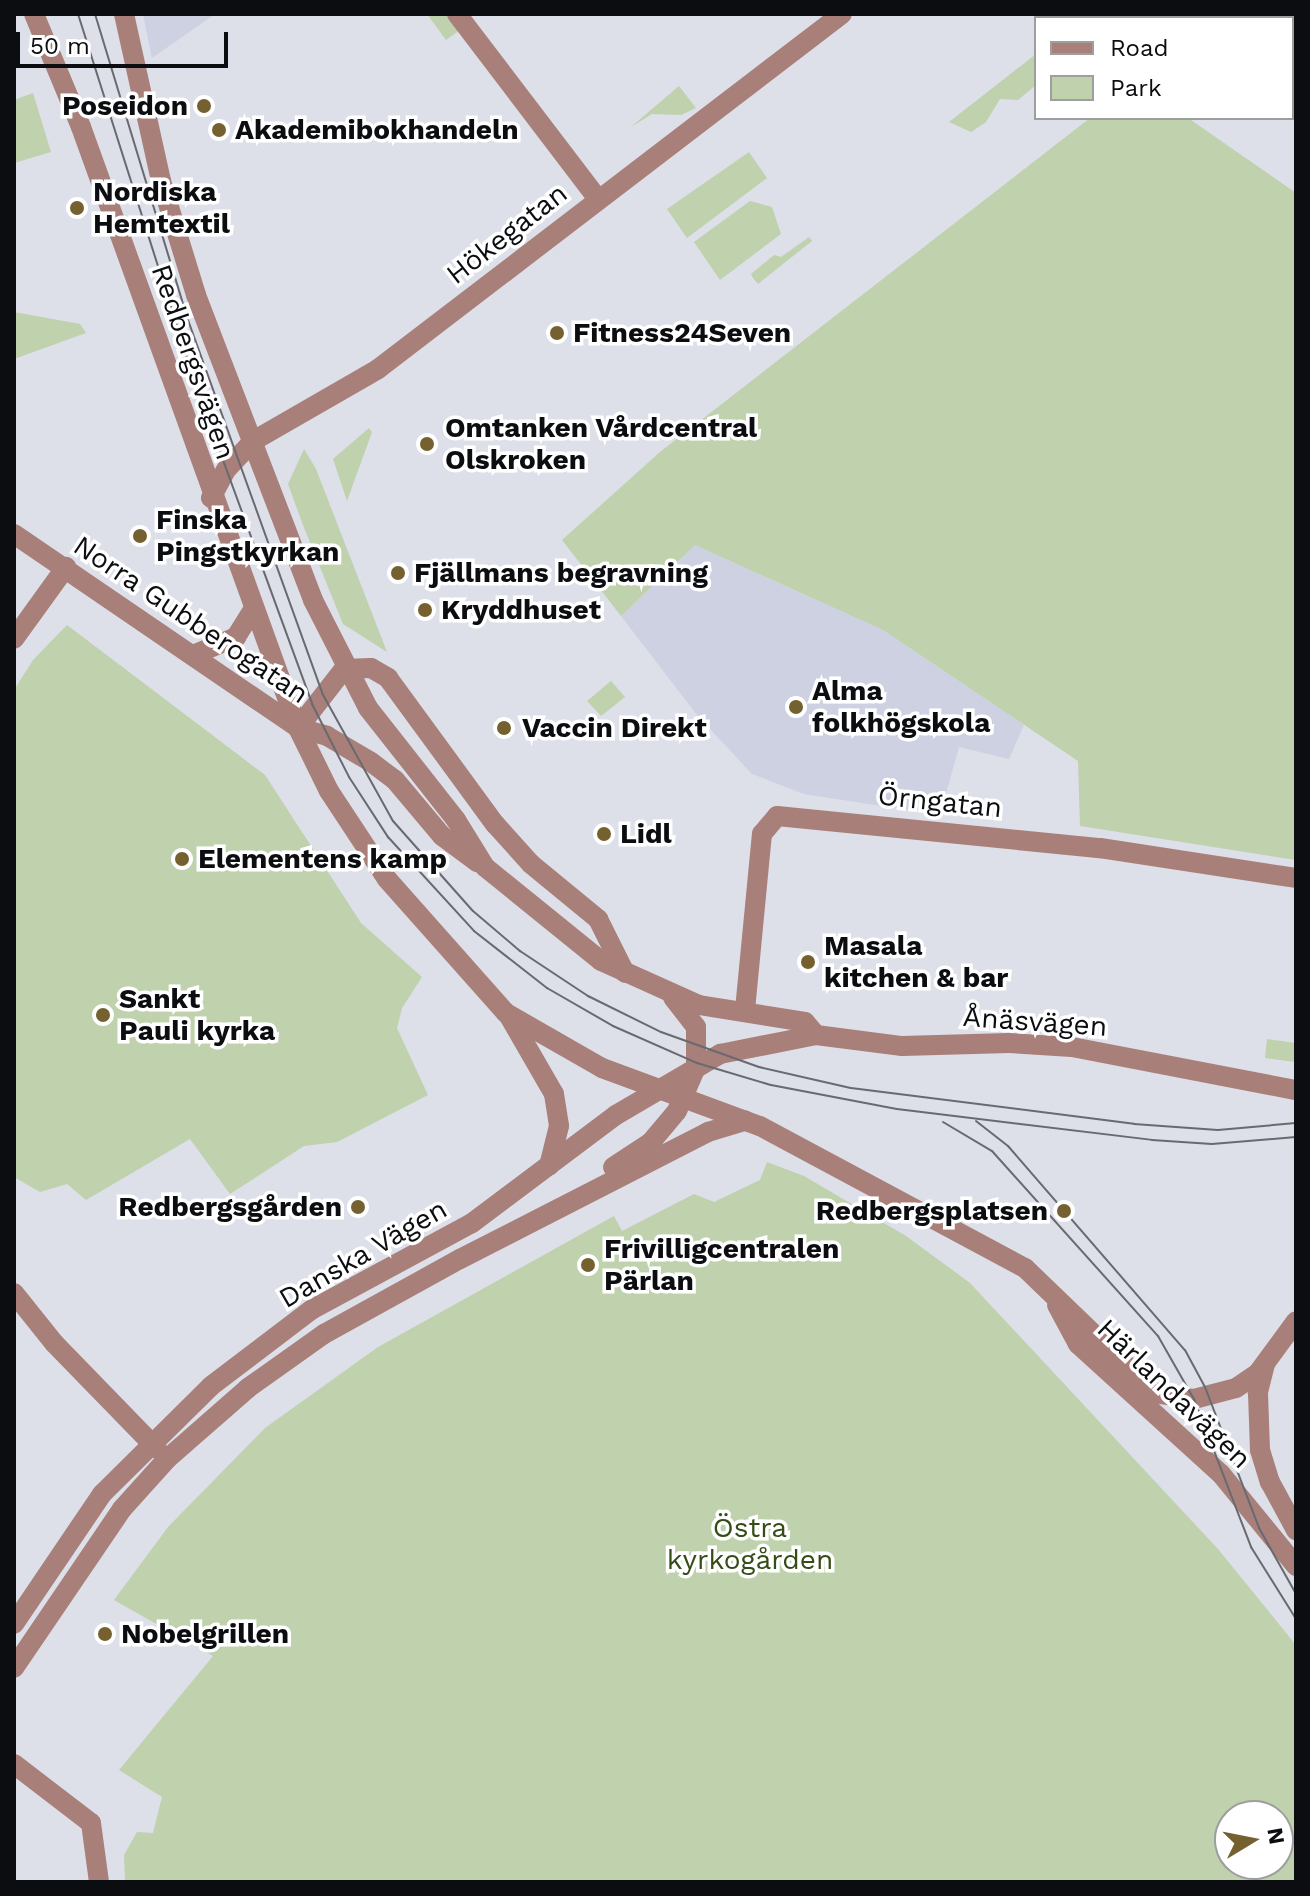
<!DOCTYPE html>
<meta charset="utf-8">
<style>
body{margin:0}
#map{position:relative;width:1310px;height:1896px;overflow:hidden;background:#dddfe9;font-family:"Work Sans",sans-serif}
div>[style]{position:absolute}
.built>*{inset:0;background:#cdd1e1}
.green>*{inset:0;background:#bfd1ad}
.minor>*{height:20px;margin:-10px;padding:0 10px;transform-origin:10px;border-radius:10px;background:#a87f79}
.tram>*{height:2px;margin:-1px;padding:0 1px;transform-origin:1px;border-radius:1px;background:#686a70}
.dots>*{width:22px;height:22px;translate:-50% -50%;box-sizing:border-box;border:4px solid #fff;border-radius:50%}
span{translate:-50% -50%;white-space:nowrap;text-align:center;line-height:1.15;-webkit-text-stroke:7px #fff;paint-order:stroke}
.poi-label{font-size:28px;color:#0c0d10;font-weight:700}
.right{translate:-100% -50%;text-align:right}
.left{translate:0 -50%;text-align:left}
.street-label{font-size:28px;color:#0c0d10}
.park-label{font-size:28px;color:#344c15}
.frame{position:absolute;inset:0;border:16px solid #0c0d10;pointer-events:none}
.legend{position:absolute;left:1034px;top:16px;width:260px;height:104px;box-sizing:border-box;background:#fff;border:2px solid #9e9e9f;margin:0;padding:10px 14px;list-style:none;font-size:24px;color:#0c0d10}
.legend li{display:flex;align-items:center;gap:16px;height:40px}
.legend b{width:40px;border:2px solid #9e9e9f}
.north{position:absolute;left:1214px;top:1800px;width:80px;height:80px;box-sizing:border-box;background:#fff;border:2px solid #9e9e9f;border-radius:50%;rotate:80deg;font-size:22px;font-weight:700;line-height:32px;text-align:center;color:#0c0d10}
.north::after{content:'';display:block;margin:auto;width:28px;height:36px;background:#74612f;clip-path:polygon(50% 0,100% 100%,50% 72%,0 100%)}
.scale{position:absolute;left:16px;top:32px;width:212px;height:36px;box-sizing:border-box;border:4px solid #0c0d10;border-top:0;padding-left:10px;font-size:24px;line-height:28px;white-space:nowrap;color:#0c0d10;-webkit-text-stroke:6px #fff;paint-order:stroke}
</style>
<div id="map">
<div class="built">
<i style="clip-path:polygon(143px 14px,215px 14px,152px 58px)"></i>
<i style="clip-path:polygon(695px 545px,883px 630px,1024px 725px,1009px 759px,959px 747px,940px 815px,804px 794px,752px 774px,697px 715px,621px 616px)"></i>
</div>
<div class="green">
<i style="clip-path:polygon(427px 14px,448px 14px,460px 30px,446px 40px)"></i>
<i style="clip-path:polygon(1036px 54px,1036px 85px,1018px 100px,1000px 99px,986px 122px,971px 132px,949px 122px)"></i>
<i style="clip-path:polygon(679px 86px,696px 108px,681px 115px,652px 114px,631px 127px)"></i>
<i style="clip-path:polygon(33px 93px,51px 152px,14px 163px,14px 100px)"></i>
<i style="clip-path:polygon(1090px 118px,1188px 118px,1296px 193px,1296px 860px,1080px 826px,1078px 761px,883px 630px,695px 545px,621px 616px,562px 540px,660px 452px)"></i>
<i style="clip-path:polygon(749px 152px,767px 178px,687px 238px,667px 209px)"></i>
<i style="clip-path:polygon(750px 201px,772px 207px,781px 234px,720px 280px,694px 242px)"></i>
<i style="clip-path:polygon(809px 237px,812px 241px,758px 284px,753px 278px,751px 274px,774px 255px,781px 257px)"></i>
<i style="clip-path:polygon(14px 312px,80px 324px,86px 333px,14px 359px)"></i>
<i style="clip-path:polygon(369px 428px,372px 432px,347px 501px,333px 459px)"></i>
<i style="clip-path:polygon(304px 449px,316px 469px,387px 652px,343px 624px,303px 525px,288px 484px)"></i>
<i style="clip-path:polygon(67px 625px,265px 775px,361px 923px,422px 977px,402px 1008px,397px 1028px,428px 1095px,337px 1142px,304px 1146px,230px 1194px,190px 1139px,86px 1200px,67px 1184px,40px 1192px,14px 1177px,14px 690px,33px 660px)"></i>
<i style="clip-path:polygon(611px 681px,625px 697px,601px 716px,587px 701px)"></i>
<i style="clip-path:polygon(1267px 1039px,1296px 1043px,1296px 1062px,1265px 1058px)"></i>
<i style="clip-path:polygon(evenodd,767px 1162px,804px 1176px,906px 1236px,970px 1283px,1218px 1549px,1291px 1639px,1296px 1646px,1296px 1882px,125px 1882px,124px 1855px,137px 1832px,153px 1833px,162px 1797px,119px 1770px,213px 1656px,114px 1600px,168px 1527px,265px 1428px,378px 1347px,614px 1216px,622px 1231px,694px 1194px,714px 1202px,760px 1180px,767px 1162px,1230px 1816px,1278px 1816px,1278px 1864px,1230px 1864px,1230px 1816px)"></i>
</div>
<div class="minor">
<i style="left:34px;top:14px;width:122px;rotate:67.4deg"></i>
<i style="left:81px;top:127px;width:639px;rotate:70.15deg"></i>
<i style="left:298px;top:728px;width:70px;rotate:63.8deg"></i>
<i style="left:329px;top:791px;width:105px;rotate:56.6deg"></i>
<i style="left:387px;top:879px;width:179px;rotate:48.4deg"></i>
<i style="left:506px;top:1013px;width:111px;rotate:29.8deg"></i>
<i style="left:602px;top:1068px;width:168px;rotate:20.2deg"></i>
<i style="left:760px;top:1126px;width:301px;rotate:28.2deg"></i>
<i style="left:1025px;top:1268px;width:180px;rotate:43.9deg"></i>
<i style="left:1155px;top:1393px;width:39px;rotate:9deg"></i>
<i style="left:1194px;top:1399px;width:43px;rotate:-14.7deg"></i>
<i style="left:1236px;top:1388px;width:27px;rotate:-34deg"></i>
<i style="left:1258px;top:1373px;width:64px;rotate:-53.8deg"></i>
<i style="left:124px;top:14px;width:171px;rotate:77.5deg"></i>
<i style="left:161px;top:181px;width:119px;rotate:72.9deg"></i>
<i style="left:196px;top:295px;width:327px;rotate:69deg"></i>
<i style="left:313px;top:600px;width:121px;rotate:63deg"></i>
<i style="left:368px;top:708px;width:142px;rotate:51.8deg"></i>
<i style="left:456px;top:820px;width:55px;rotate:58.3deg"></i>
<i style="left:485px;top:867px;width:149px;rotate:39deg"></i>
<i style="left:601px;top:961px;width:107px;rotate:24.2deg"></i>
<i style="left:699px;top:1005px;width:107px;rotate:9.1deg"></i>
<i style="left:805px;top:1022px;width:17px;rotate:50deg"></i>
<i style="left:457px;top:14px;width:233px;rotate:52.7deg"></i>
<i style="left:211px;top:498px;width:32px;rotate:-62deg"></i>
<i style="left:226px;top:470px;width:40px;rotate:-47deg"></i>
<i style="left:253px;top:441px;width:144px;rotate:-29.9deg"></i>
<i style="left:378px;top:369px;width:584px;rotate:-37.42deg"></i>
<i style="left:14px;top:534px;width:344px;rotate:34.3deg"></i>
<i style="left:298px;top:728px;width:30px;rotate:15deg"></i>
<i style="left:327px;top:736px;width:51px;rotate:30.6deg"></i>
<i style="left:371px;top:762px;width:30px;rotate:37deg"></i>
<i style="left:395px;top:780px;width:73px;rotate:50deg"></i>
<i style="left:442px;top:836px;width:44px;rotate:36.6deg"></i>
<i style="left:14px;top:639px;width:89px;rotate:-54.2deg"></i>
<i style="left:193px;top:655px;width:47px;rotate:-22.7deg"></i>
<i style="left:236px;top:637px;width:32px;rotate:-58deg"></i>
<i style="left:298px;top:728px;width:75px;rotate:-52.1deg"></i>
<i style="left:344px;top:669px;width:27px;rotate:-2deg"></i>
<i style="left:371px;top:668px;width:20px;rotate:30deg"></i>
<i style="left:388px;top:678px;width:181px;rotate:53.8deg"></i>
<i style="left:495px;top:824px;width:54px;rotate:48deg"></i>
<i style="left:531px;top:864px;width:87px;rotate:39.4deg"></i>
<i style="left:598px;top:919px;width:60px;rotate:63.4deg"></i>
<i style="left:745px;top:1010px;width:177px;rotate:-84.5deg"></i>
<i style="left:762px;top:834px;width:23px;rotate:-50deg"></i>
<i style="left:777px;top:816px;width:325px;rotate:5.7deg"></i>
<i style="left:1100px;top:848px;width:198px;rotate:8.7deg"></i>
<i style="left:509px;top:1016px;width:90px;rotate:60deg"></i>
<i style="left:554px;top:1094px;width:32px;rotate:81deg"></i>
<i style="left:559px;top:1126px;width:41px;rotate:104deg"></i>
<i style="left:613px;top:1167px;width:45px;rotate:-33.3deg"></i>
<i style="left:651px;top:1142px;width:40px;rotate:-50deg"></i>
<i style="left:677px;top:1111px;width:48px;rotate:-66.6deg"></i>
<i style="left:696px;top:1067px;width:40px;rotate:-90deg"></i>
<i style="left:696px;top:1027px;width:37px;rotate:-128deg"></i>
<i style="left:14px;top:1293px;width:64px;rotate:51.3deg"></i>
<i style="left:54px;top:1343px;width:148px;rotate:45.8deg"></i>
<i style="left:1057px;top:1305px;width:44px;rotate:61.7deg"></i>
<i style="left:1078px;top:1344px;width:193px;rotate:42.3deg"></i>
<i style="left:1221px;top:1474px;width:119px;rotate:50.8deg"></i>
<i style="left:1265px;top:1364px;width:30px;rotate:104deg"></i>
<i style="left:1258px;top:1393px;width:57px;rotate:88deg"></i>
<i style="left:1260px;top:1450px;width:34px;rotate:73deg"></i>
<i style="left:1270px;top:1482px;width:55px;rotate:61.6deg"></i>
<i style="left:14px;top:1624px;width:157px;rotate:-55.9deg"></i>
<i style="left:102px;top:1494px;width:153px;rotate:-44.7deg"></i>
<i style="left:211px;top:1386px;width:126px;rotate:-37.2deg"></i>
<i style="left:311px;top:1310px;width:183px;rotate:-28.4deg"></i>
<i style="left:472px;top:1223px;width:180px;rotate:-36.9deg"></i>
<i style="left:616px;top:1115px;width:121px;rotate:-30.4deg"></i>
<i style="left:720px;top:1054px;width:98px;rotate:-11.2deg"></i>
<i style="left:816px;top:1035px;width:87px;rotate:7.3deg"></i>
<i style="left:902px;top:1046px;width:107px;rotate:-1.6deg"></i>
<i style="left:1009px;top:1043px;width:63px;rotate:3.6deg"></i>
<i style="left:1072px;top:1047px;width:228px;rotate:10.9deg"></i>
<i style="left:14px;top:1668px;width:192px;rotate:-55.8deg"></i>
<i style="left:122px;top:1509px;width:67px;rotate:-48deg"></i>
<i style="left:167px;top:1459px;width:108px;rotate:-41.2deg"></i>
<i style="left:248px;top:1388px;width:93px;rotate:-35.4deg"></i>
<i style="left:324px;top:1334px;width:155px;rotate:-28.9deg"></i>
<i style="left:460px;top:1259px;width:279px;rotate:-27.1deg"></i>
<i style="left:708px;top:1132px;width:39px;rotate:-17deg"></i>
<i style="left:14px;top:1764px;width:97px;rotate:37.5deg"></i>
<i style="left:91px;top:1823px;width:60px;rotate:82.3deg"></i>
</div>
<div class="tram">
<i style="left:78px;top:14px;width:393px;rotate:72.4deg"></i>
<i style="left:197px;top:389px;width:335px;rotate:69.9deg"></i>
<i style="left:312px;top:704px;width:82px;rotate:63.1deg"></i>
<i style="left:349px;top:777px;width:72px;rotate:57deg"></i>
<i style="left:388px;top:837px;width:127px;rotate:47.5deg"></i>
<i style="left:474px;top:931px;width:93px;rotate:38deg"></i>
<i style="left:547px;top:988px;width:76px;rotate:29.9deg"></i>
<i style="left:613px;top:1026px;width:92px;rotate:23.8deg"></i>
<i style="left:697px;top:1063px;width:77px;rotate:16.6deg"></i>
<i style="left:771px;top:1085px;width:128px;rotate:10.8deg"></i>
<i style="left:897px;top:1109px;width:257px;rotate:6.9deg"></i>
<i style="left:1152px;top:1140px;width:60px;rotate:3.8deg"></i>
<i style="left:1212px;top:1144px;width:84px;rotate:-4.8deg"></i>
<i style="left:95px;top:14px;width:320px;rotate:73.1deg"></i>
<i style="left:188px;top:320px;width:396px;rotate:70.2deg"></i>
<i style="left:322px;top:693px;width:146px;rotate:61deg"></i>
<i style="left:393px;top:821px;width:120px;rotate:48.4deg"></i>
<i style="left:473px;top:911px;width:62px;rotate:40.4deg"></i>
<i style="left:520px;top:951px;width:82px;rotate:33.5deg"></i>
<i style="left:588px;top:996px;width:81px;rotate:26.3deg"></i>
<i style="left:661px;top:1032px;width:104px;rotate:19.7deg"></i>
<i style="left:759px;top:1067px;width:94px;rotate:12.9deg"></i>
<i style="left:851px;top:1088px;width:285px;rotate:7.2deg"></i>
<i style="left:1134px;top:1124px;width:84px;rotate:4.1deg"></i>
<i style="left:1218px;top:1130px;width:78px;rotate:-5.1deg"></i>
<i style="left:976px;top:1121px;width:41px;rotate:38deg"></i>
<i style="left:1008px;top:1146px;width:270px;rotate:49.1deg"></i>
<i style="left:1185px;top:1350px;width:42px;rotate:61.6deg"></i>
<i style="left:1205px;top:1387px;width:151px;rotate:69deg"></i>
<i style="left:1259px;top:1528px;width:76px;rotate:60.7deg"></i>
<i style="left:943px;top:1122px;width:57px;rotate:30.6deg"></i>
<i style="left:992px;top:1151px;width:249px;rotate:48.1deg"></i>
<i style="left:1158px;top:1336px;width:73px;rotate:60.3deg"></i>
<i style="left:1194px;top:1399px;width:159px;rotate:68.9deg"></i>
<i style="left:1251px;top:1547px;width:85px;rotate:58deg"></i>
</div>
<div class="dots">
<i style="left:204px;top:106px;background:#74612f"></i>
<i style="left:219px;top:130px;background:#74612f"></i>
<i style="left:77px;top:208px;background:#74612f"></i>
<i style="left:557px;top:333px;background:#74612f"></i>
<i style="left:427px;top:444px;background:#74612f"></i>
<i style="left:140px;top:536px;background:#74612f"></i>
<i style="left:398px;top:573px;background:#74612f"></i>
<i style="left:425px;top:610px;background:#74612f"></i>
<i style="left:796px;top:707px;background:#74612f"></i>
<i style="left:504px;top:728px;background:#74612f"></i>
<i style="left:604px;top:834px;background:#74612f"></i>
<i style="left:182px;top:859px;background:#74612f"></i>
<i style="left:808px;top:962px;background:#74612f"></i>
<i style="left:103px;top:1015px;background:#74612f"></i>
<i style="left:358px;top:1207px;background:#74612f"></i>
<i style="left:1064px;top:1211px;background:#74612f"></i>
<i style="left:588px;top:1265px;background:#74612f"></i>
<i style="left:105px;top:1634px;background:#74612f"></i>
</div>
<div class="poi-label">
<span class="right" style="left:188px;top:106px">Poseidon</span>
<span class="left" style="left:235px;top:130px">Akademibokhandeln</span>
<span class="left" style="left:93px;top:208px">Nordiska<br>Hemtextil</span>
<span class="left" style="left:573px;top:333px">Fitness24Seven</span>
<span class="left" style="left:445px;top:444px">Omtanken Vårdcentral<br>Olskroken</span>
<span class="left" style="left:156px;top:536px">Finska<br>Pingstkyrkan</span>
<span class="left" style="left:414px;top:573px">Fjällmans begravning</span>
<span class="left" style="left:441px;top:610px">Kryddhuset</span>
<span class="left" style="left:812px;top:707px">Alma<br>folkhögskola</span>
<span class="left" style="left:522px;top:728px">Vaccin Direkt</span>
<span class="left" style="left:620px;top:834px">Lidl</span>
<span class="left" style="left:198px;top:859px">Elementens kamp</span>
<span class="left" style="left:824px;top:962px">Masala<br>kitchen &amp; bar</span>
<span class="left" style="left:119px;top:1015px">Sankt<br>Pauli kyrka</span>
<span class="right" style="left:342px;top:1207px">Redbergsgården</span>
<span class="right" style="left:1048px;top:1211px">Redbergsplatsen</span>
<span class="left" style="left:604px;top:1265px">Frivilligcentralen<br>Pärlan</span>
<span class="left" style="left:121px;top:1634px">Nobelgrillen</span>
</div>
<div class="street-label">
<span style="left:507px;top:234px;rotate:-38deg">Hökegatan</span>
<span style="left:193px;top:362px;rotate:71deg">Redbergsvägen</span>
<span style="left:191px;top:620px;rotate:34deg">Norra Gubberogatan</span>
<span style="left:940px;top:802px;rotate:6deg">Örngatan</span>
<span style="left:1035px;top:1022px;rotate:4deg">Ånäsvägen</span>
<span style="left:363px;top:1254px;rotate:-30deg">Danska Vägen</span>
<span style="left:1174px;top:1394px;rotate:44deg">Härlandavägen</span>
</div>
<div class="park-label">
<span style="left:750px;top:1544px">Östra<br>kyrkogården</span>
</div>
<div class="frame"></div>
<ul class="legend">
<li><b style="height:10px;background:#a87f79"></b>Road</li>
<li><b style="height:22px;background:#bfd1ad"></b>Park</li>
</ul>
<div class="north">N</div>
<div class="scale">50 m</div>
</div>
